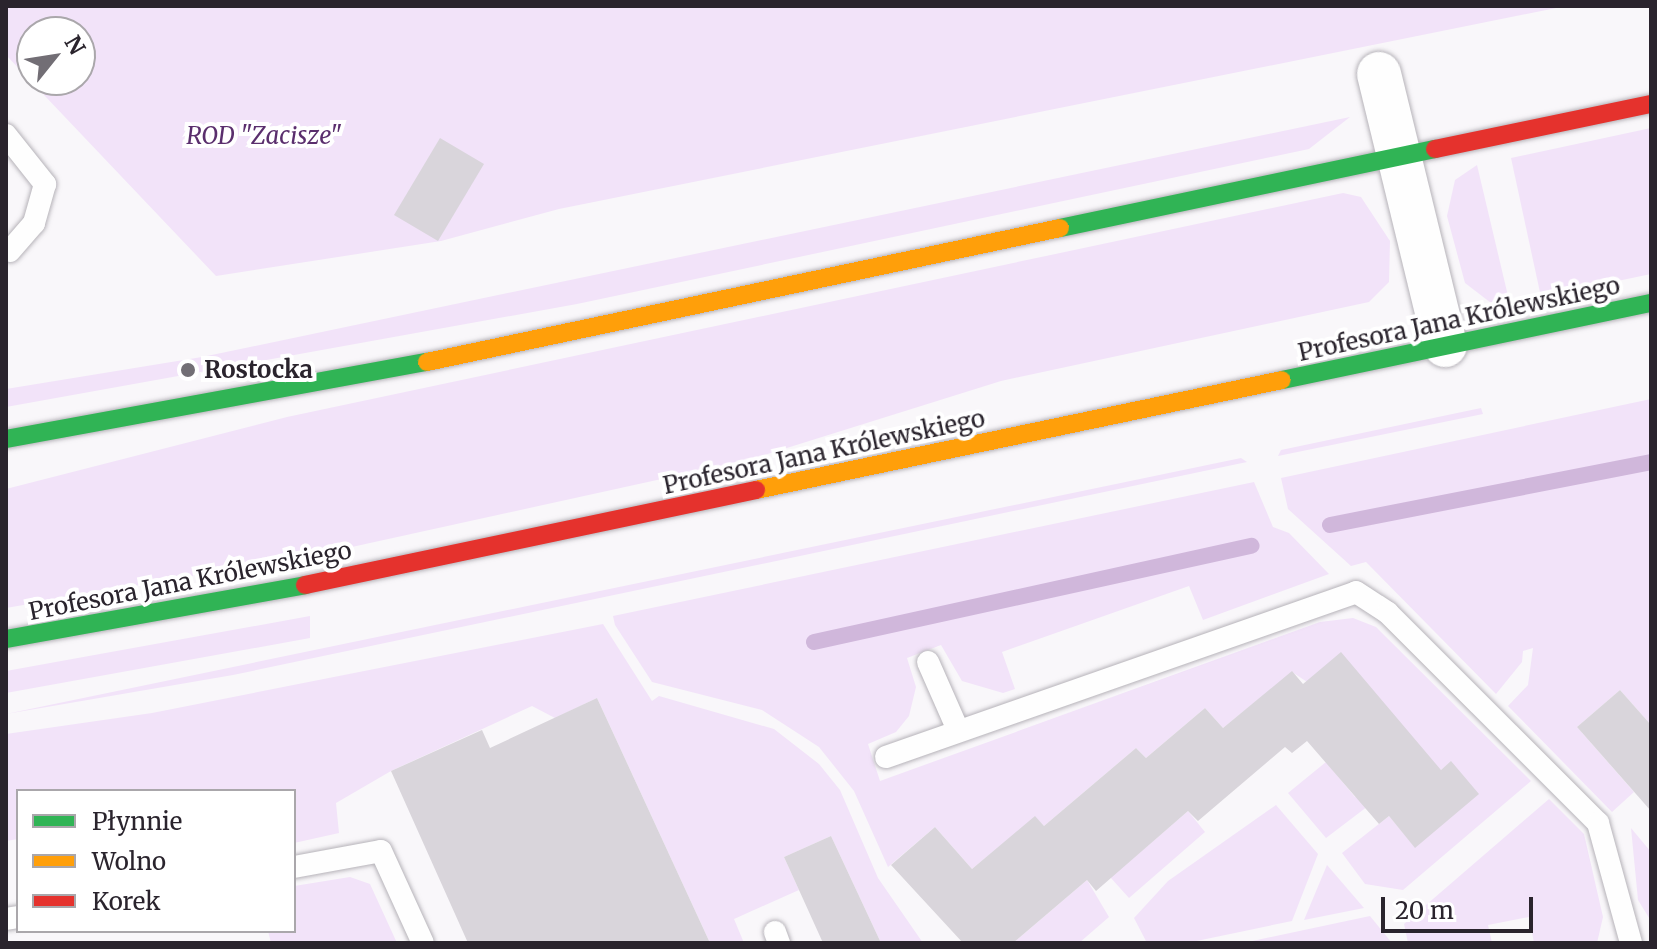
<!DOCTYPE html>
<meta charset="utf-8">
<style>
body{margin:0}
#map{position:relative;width:1657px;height:949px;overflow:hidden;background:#f9f7fa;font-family:Merriweather,serif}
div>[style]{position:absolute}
.green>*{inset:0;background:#f2e3f9}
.stream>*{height:16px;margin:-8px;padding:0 8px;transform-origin:8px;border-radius:8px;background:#d0b7db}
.building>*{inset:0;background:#d9d5db}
.roads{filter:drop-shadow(0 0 2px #b6b3b9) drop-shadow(0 0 2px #b6b3b9)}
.lane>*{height:22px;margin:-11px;padding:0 11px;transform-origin:11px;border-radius:11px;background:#fefefe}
.street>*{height:44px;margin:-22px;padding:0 22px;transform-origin:22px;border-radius:22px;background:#fefefe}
.fast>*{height:18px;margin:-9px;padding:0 9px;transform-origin:9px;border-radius:9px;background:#30b455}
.slow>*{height:18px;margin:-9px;padding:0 9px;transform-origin:9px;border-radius:9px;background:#ff9f0a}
.jam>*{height:18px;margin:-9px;padding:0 9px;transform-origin:9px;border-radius:9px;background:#e5322d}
.dots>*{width:22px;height:22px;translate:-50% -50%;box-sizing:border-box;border:4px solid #fff;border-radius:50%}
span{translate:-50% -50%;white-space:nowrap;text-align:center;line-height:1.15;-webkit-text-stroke:8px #fff;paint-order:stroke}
.park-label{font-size:24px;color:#5a2e6d;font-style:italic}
.street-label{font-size:24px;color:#2a242d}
.poi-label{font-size:24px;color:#2a242d;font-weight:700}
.left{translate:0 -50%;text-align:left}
.frame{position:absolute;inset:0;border:8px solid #2a242d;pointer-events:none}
.legend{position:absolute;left:16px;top:789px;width:280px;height:144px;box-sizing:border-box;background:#fff;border:2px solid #aaa7ab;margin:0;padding:10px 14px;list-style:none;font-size:24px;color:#2a242d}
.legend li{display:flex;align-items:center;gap:16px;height:40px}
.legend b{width:40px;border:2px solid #aaa7ab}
.north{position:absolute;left:16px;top:16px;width:80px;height:80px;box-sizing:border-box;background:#fff;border:2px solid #aaa7ab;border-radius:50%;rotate:60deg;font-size:22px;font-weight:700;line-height:32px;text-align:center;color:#2a242d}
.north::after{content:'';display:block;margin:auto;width:28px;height:36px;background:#726e75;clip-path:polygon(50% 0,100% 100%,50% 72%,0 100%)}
.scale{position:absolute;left:1381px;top:897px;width:152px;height:36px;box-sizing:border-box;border:4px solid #2a242d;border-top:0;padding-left:10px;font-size:24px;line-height:28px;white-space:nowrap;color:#2a242d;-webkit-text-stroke:6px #fff;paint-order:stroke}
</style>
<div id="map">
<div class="green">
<i style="clip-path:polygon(evenodd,6px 6px,1566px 6px,559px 209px,441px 241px,216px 276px,6px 55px,6px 6px,32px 32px,80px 32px,80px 80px,32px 80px,32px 32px)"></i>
<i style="clip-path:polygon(1350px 117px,1309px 149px,577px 304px,6px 407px,6px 389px,202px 357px)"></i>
<i style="clip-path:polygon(1651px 128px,1651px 274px,1541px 297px,1511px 158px)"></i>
<i style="clip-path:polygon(1477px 165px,1508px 296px,1495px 306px,1465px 283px,1447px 216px,1455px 180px)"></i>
<i style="clip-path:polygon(1343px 193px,1361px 197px,1390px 241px,1389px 282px,1369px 302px,1001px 381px,748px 460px,320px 554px,6px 608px,6px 489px,287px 417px)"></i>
<i style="clip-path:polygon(1651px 399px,1651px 725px,1620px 690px,1577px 727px,1634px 792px,1612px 812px,1508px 706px,1528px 685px,1533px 648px,1523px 651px,1522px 662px,1496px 694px,1366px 562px,1351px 566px,1288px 509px,1281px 478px)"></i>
<i style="clip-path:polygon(1481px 408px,1483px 414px,1278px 456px,1281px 450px)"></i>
<i style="clip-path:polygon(1241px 458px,1247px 462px,233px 675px,6px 714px)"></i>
<i style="clip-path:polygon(1254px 482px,1273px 527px,1289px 533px,1329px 574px,1203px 620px,1189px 586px,1002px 652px,1015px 689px,1003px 693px,962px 681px,941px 645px,907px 658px,916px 687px,909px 716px,896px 732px,868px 744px,880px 781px,1320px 622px,1353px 618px,1376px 627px,1531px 781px,1403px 890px,1365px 884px,1342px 853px,1389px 816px,1415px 847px,1451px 762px,1441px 770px,1292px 672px,1223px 728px,1205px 708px,1146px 758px,1136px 748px,1044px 826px,1035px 817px,972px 869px,935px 827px,888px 867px,854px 791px,819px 747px,762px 710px,652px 682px,615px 625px,613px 616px)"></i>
<i style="clip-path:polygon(310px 616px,310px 638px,6px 693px,6px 671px)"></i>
<i style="clip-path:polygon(603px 624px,652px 701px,659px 696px,774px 729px,819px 764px,840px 790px,878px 878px,923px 943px,881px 943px,831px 836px,784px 857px,799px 890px,734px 919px,744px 943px,710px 943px,597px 698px,555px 718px,532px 706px,391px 771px,336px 803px,339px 833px,294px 843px,294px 791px,18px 791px,18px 839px,6px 841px,6px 734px,152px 713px)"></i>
<i style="clip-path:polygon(1326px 762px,1355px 797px,1376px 800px,1326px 838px,1288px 793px)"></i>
<i style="clip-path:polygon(1549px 799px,1584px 834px,1603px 917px,1597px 943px,1534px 943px,1529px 917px,1488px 925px,1492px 943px,1408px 943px,1404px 924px)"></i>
<i style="clip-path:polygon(1276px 805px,1318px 854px,1292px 921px,1187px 943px,1147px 943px,1134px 918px,1168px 881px)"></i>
<i style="clip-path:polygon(1188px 811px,1205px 832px,1129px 898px,1101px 867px,1123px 867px)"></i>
<i style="clip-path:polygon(1631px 828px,1651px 852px,1651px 921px,1638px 900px)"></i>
<i style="clip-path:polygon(1327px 865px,1364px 908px,1304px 920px)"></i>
<i style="clip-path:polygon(350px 877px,370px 884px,397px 943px,271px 943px,268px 931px,294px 931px,294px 886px)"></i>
<i style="clip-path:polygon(1087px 880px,1109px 917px,1079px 943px,1013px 943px)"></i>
<i style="clip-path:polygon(1370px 916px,1392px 943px,1243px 943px)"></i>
</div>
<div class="stream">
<i style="left:1330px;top:525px;width:327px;rotate:-11.1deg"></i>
<i style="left:814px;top:642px;width:448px;rotate:-12.4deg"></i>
</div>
<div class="building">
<i style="clip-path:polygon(440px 138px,484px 164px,438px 241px,394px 215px)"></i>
<i style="clip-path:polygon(1341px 652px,1441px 770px,1451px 761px,1479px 794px,1415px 848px,1389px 816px,1379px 824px,1307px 741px,1292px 753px,1285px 747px,1198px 821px,1188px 811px,1096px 891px,1087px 880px,1013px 943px,963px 943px,891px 865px,935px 827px,972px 869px,1035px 816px,1044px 826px,1136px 748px,1146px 758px,1205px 708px,1223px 728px,1292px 671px,1303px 684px)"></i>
<i style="clip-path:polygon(1620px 690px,1651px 725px,1651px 811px,1577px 727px)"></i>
<i style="clip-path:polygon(597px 698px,710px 943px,468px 943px,391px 771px,482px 730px,490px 748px)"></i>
<i style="clip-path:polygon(831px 836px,881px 943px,823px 943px,799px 890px,784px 857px)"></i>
</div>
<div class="roads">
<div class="lane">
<i style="left:6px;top:135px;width:63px;rotate:51.5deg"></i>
<i style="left:45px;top:184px;width:41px;rotate:105.8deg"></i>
<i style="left:34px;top:223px;width:37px;rotate:131deg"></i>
<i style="left:928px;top:662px;width:74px;rotate:66.2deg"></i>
<i style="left:886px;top:757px;width:498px;rotate:-19.3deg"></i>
<i style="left:1356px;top:592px;width:38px;rotate:33deg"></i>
<i style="left:1388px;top:613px;width:297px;rotate:45deg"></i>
<i style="left:1598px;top:823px;width:124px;rotate:74.6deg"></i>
<i style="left:294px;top:867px;width:88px;rotate:-10.4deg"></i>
<i style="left:381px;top:851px;width:101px;rotate:65.5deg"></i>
<i style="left:6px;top:919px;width:12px;rotate:-9deg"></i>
<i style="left:775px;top:932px;width:12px;rotate:70deg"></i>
</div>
<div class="street">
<i style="left:1379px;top:74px;width:279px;rotate:76.3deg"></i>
</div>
<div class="fast">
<i style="left:1060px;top:228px;width:383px;rotate:-11.9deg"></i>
<i style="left:1282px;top:380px;width:377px;rotate:-11.8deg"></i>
<i style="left:6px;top:439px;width:428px;rotate:-10.4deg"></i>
<i style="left:6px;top:639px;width:304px;rotate:-10.2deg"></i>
</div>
<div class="slow">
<i style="left:427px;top:362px;width:647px;rotate:-11.95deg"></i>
<i style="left:756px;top:490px;width:537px;rotate:-11.81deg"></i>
</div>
<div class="jam">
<i style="left:1435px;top:149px;width:221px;rotate:-11.8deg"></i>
<i style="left:305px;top:585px;width:461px;rotate:-11.9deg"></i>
</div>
</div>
<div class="dots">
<i style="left:188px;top:370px;background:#726e75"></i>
</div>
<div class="park-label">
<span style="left:264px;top:136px">ROD "Zacisze"</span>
</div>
<div class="street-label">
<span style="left:1459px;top:319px;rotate:-12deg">Profesora Jana Królewskiego</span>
<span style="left:824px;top:452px;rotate:-12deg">Profesora Jana Królewskiego</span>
<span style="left:190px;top:581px;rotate:-11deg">Profesora Jana Królewskiego</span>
</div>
<div class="poi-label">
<span class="left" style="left:204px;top:370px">Rostocka</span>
</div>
<div class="frame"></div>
<ul class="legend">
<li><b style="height:10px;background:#30b455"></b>Płynnie</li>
<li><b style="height:10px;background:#ff9f0a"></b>Wolno</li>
<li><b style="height:10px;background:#e5322d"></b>Korek</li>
</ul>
<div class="north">N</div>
<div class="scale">20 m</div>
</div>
